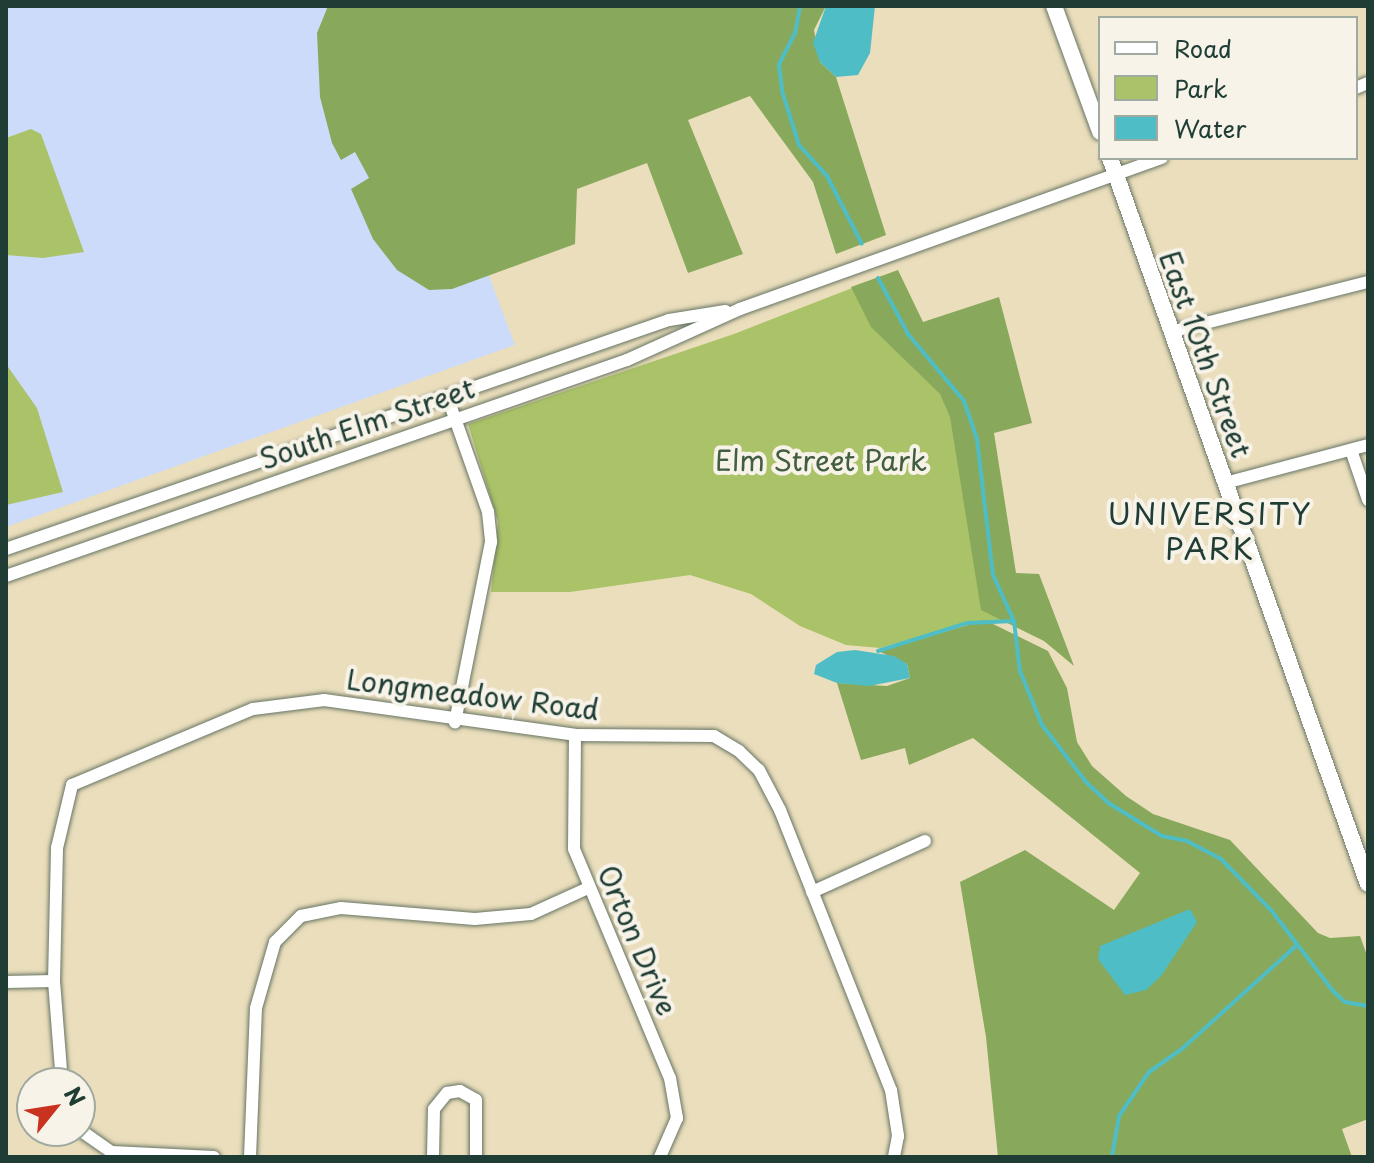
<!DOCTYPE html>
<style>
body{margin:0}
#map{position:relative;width:1374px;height:1163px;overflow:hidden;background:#ebdebc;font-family:"Playpen Sans",sans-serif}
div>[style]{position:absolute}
.built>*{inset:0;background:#ccdbfa}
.green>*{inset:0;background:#abc368}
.forest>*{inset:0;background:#88a95c}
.water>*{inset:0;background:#4fbdc5}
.stream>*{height:4px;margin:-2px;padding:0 2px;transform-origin:2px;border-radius:2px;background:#4fbdc5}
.roads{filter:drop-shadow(0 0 2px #667564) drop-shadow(0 0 2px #667564)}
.minor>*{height:12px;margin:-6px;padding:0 6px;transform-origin:6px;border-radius:6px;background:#fff}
.major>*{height:16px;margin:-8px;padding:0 8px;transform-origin:8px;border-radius:8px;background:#fff}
span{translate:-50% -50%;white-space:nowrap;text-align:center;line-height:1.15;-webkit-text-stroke:8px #f7f3e8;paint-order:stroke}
.street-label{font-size:28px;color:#1f3d34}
.park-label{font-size:28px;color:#425e41}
.neighbourhood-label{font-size:30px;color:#1f3d34;letter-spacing:2px}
.frame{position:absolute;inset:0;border:8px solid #1f3d34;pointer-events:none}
.legend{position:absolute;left:1098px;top:16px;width:260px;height:144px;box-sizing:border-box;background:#f7f3e8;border:2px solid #a1aaa0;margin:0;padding:10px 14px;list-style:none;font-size:24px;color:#1f3d34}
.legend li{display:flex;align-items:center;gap:16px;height:40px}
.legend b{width:40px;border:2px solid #a1aaa0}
.north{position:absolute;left:16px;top:1067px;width:80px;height:80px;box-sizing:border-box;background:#f7f3e8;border:2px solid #a1aaa0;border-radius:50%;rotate:60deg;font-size:22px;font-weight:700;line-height:32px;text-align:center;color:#1f3d34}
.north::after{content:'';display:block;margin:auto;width:28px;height:36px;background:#c8321e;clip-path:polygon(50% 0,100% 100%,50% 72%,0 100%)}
</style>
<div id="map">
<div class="built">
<i style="clip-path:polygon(6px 6px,387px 6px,515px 345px,6px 527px)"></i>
</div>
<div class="green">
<i style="clip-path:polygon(31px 129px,41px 134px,84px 252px,43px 258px,6px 255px,6px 138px)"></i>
<i style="clip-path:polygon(878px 278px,935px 364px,1014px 621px,967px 623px,880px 648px,846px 645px,800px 626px,751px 594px,690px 575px,570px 592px,491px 592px,498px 522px,468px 424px,734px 334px)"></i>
<i style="clip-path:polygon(6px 364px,37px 408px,63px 492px,6px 505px)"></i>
</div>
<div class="forest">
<i style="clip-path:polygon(328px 6px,826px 6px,814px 30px,820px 62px,836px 77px,886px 235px,836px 254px,813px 182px,750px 96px,688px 120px,743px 254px,688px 273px,647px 163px,577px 189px,575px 244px,452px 289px,429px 290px,397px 270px,373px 239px,351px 189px,369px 178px,355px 152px,341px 160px,332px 143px,320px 97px,317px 33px)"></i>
<i style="clip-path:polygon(898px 270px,923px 322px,999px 297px,1032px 423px,994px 433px,1016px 573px,1039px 574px,1074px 666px,1044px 641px,981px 610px,950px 417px,940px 394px,871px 327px,851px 287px)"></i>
<i style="clip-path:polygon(985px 620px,1048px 651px,1067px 688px,1077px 742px,1092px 766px,1126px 796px,1153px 814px,1230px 840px,1318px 933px,1330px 938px,1360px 936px,1368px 958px,1368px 1119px,1342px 1129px,1352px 1157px,998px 1157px,986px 1037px,960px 882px,1025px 850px,1114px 910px,1140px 873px,973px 738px,909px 765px,905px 748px,861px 760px,837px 683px,887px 686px,910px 678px,907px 664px,878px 651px)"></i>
</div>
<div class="water">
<i style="clip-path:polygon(826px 6px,875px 6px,870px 53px,858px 75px,836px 77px,820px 62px,813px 43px)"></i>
<i style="clip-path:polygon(855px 650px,894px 656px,907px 664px,910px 678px,869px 686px,837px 683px,814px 674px,816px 665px,837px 652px)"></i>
<i style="clip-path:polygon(1190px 909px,1197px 922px,1161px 976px,1146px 990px,1125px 995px,1098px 959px,1100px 946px)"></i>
</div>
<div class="stream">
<i style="left:800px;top:6px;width:27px;rotate:100deg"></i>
<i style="left:795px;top:33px;width:36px;rotate:117deg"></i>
<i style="left:779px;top:65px;width:26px;rotate:83deg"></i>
<i style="left:782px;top:91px;width:57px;rotate:72.5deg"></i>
<i style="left:799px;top:145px;width:42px;rotate:47.9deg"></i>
<i style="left:827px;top:176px;width:76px;rotate:62.8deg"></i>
<i style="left:878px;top:278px;width:64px;rotate:61.8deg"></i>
<i style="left:908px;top:334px;width:87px;rotate:50.1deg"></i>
<i style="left:964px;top:401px;width:40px;rotate:71.1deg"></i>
<i style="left:977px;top:439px;width:137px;rotate:83.3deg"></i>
<i style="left:993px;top:575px;width:51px;rotate:65.5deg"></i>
<i style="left:1014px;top:621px;width:50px;rotate:83.2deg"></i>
<i style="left:1020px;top:671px;width:58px;rotate:67.8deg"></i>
<i style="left:1042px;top:725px;width:72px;rotate:52.3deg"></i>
<i style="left:1086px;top:782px;width:33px;rotate:43deg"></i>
<i style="left:1110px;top:804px;width:61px;rotate:31.6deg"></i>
<i style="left:1162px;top:836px;width:25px;rotate:11deg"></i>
<i style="left:1187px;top:841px;width:38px;rotate:28deg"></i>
<i style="left:1221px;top:859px;width:71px;rotate:45.6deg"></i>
<i style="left:1271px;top:910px;width:102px;rotate:52.6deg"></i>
<i style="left:1333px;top:991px;width:16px;rotate:43deg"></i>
<i style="left:1345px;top:1002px;width:23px;rotate:10deg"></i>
<i style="left:878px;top:651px;width:93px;rotate:-17.5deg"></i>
<i style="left:967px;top:623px;width:47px;rotate:-2.4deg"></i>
<i style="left:1112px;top:1157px;width:42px;rotate:-80.3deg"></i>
<i style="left:1119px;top:1116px;width:53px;rotate:-55.7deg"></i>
<i style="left:1149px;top:1072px;width:42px;rotate:-35.2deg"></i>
<i style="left:1183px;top:1048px;width:152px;rotate:-42.1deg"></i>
</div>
<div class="roads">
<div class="minor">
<i style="left:1356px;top:88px;width:13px;rotate:-23deg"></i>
<i style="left:1170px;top:332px;width:204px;rotate:-14.2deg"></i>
<i style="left:447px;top:396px;width:123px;rotate:70.5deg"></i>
<i style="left:488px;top:512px;width:30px;rotate:84deg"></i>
<i style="left:491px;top:542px;width:184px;rotate:101.3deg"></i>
<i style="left:1351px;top:450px;width:53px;rotate:71.2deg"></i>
<i style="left:1225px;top:483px;width:148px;rotate:-14.9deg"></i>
<i style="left:6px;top:549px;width:701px;rotate:-19.05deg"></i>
<i style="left:669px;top:320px;width:57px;rotate:-9.1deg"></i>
<i style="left:6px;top:576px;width:657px;rotate:-19.18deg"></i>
<i style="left:627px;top:360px;width:124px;rotate:-24.3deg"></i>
<i style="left:740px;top:309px;width:448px;rotate:-19.7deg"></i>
<i style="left:575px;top:735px;width:114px;rotate:90.5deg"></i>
<i style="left:574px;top:849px;width:248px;rotate:67.3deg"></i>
<i style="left:670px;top:1078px;width:41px;rotate:80.1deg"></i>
<i style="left:677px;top:1118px;width:43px;rotate:113.6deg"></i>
<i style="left:812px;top:892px;width:124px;rotate:-24.3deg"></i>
<i style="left:6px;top:982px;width:48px;rotate:-1.2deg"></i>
<i style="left:62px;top:1083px;width:102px;rotate:-94.5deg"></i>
<i style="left:54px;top:981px;width:133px;rotate:-88.7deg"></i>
<i style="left:57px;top:848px;width:65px;rotate:-76.6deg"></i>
<i style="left:72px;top:785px;width:196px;rotate:-22.8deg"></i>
<i style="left:253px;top:709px;width:72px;rotate:-7.2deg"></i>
<i style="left:324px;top:700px;width:253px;rotate:7.9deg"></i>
<i style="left:575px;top:735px;width:139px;rotate:0.4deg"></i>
<i style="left:714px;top:736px;width:29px;rotate:31deg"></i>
<i style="left:739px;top:751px;width:28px;rotate:44deg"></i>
<i style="left:759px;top:770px;width:45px;rotate:62.3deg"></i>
<i style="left:780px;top:810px;width:301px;rotate:68.4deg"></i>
<i style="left:891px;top:1090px;width:47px;rotate:81.3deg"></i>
<i style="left:898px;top:1136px;width:21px;rotate:101deg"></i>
<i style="left:80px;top:1130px;width:39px;rotate:35deg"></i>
<i style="left:112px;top:1152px;width:102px;rotate:2.8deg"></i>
<i style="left:250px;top:1157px;width:149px;rotate:-87.7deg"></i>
<i style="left:256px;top:1008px;width:69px;rotate:-73.9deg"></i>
<i style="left:275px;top:942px;width:37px;rotate:-45deg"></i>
<i style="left:301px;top:916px;width:41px;rotate:-11.3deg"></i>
<i style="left:341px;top:908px;width:134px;rotate:4.7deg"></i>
<i style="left:475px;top:919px;width:56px;rotate:-5.1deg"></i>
<i style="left:531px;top:914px;width:63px;rotate:-24.5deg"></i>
<i style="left:433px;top:1157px;width:48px;rotate:-88.8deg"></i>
<i style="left:434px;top:1109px;width:21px;rotate:-51deg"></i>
<i style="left:447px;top:1093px;width:13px;rotate:-9deg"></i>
<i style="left:460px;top:1091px;width:18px;rotate:29deg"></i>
<i style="left:476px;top:1100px;width:57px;rotate:90deg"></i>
</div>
<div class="major">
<i style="left:1054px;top:6px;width:134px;rotate:69.9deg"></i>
<i style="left:1110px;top:158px;width:770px;rotate:70.44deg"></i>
</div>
</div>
<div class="street-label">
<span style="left:1206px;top:354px;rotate:70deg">East 10th Street</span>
<span style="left:367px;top:423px;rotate:-19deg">South Elm Street</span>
<span style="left:473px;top:694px;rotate:7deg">Longmeadow Road</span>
<span style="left:638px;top:940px;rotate:67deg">Orton Drive</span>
</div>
<div class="park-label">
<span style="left:821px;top:460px">Elm Street Park</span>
</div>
<div class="neighbourhood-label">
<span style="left:1210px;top:530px">UNIVERSITY<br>PARK</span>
</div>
<div class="frame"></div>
<ul class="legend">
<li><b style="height:10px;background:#fff"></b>Road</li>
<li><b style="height:22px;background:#abc368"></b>Park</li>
<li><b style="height:22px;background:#4fbdc5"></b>Water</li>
</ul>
<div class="north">N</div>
</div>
